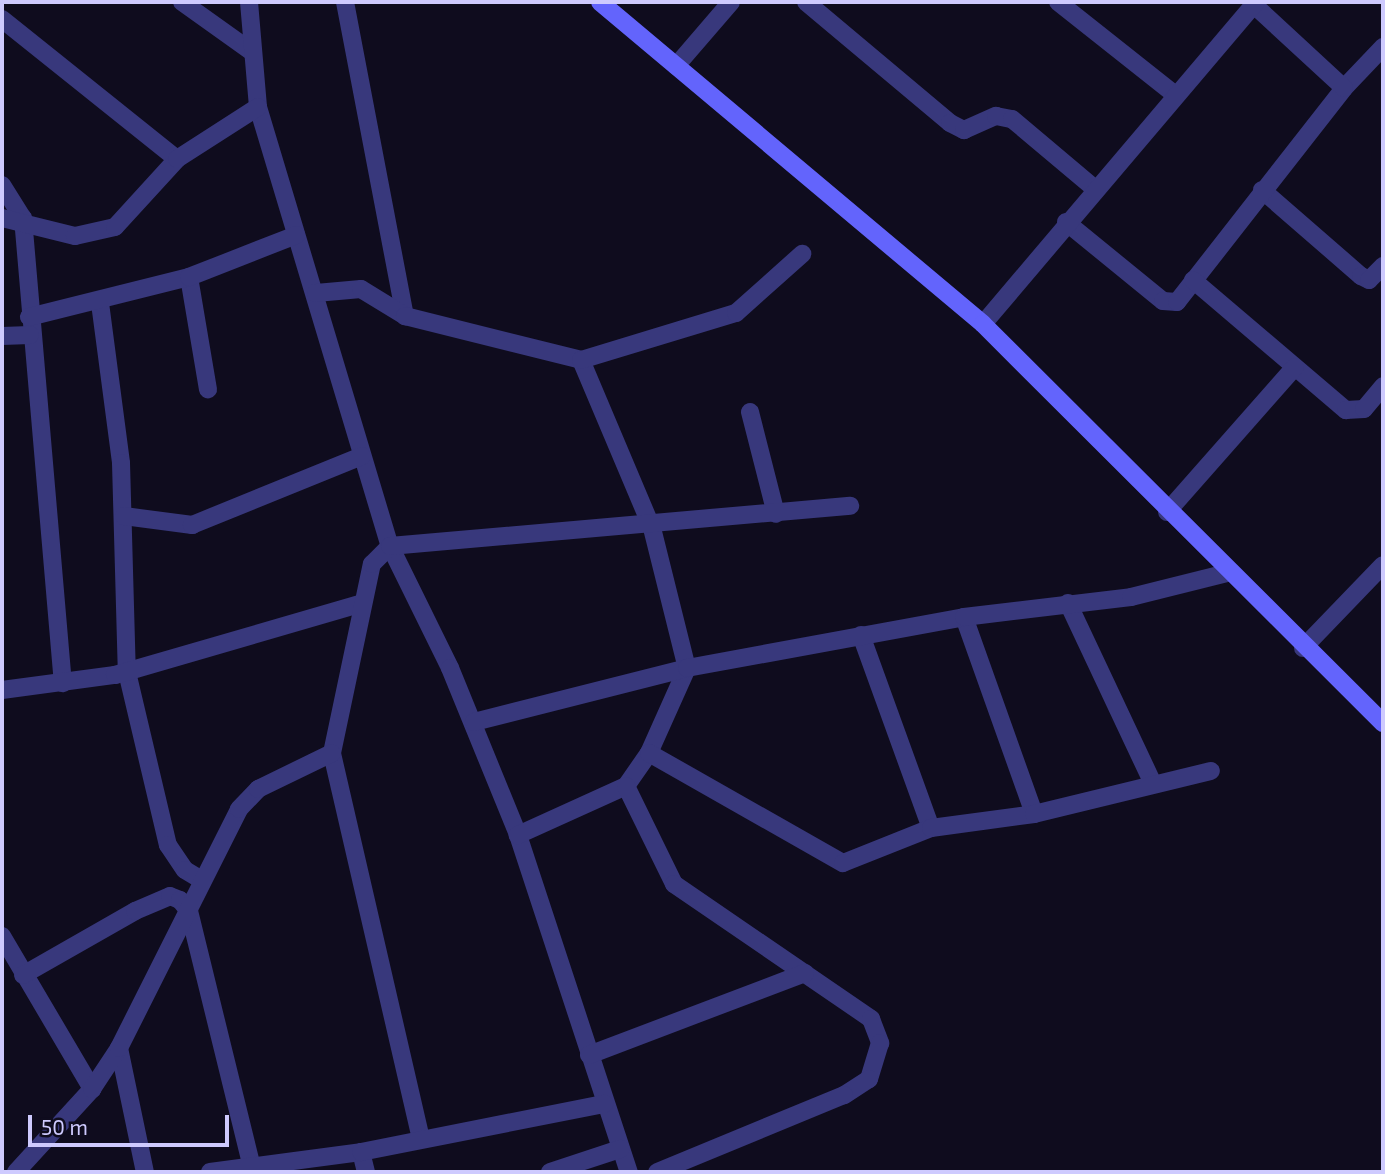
<!DOCTYPE html>
<style>
body{margin:0}
#map{position:relative;width:1385px;height:1174px;overflow:hidden;background:#0f0c1e;font-family:"Exo 2",sans-serif}
div>[style]{position:absolute}
.minor>*{height:18px;margin:-9px;padding:0 9px;transform-origin:9px;border-radius:9px;background:#38387c}
.secondary>*{height:18px;margin:-9px;padding:0 9px;transform-origin:9px;border-radius:9px;background:#6364fc}
span{translate:-50% -50%;white-space:nowrap;text-align:center;line-height:1.15;-webkit-text-stroke:7px #0f0c1e;paint-order:stroke}
.frame{position:absolute;inset:0;border:4px solid #cecafe;pointer-events:none}
.scale{position:absolute;left:28px;top:1115px;width:201px;height:32px;box-sizing:border-box;border:4px solid #cecafe;border-top:0;padding-left:9px;font-size:21px;line-height:24px;white-space:nowrap;color:#cecafe;-webkit-text-stroke:5px #0f0c1e;paint-order:stroke}
</style>
<div id="map">
<div class="minor">
<i style="left:182px;top:2px;width:86px;rotate:35.5deg"></i>
<i style="left:249px;top:2px;width:105px;rotate:85.1deg"></i>
<i style="left:258px;top:107px;width:458px;rotate:73.3deg"></i>
<i style="left:390px;top:546px;width:136px;rotate:63.8deg"></i>
<i style="left:450px;top:668px;width:180px;rotate:67.8deg"></i>
<i style="left:518px;top:835px;width:355px;rotate:71.8deg"></i>
<i style="left:345px;top:2px;width:320px;rotate:79.2deg"></i>
<i style="left:806px;top:2px;width:188px;rotate:40deg"></i>
<i style="left:950px;top:123px;width:16px;rotate:27deg"></i>
<i style="left:964px;top:130px;width:35px;rotate:-24deg"></i>
<i style="left:996px;top:116px;width:16px;rotate:11deg"></i>
<i style="left:1012px;top:119px;width:107px;rotate:40.1deg"></i>
<i style="left:1058px;top:2px;width:147px;rotate:38.4deg"></i>
<i style="left:2px;top:19px;width:224px;rotate:38.7deg"></i>
<i style="left:676px;top:66px;width:84px;rotate:-49.3deg"></i>
<i style="left:1344px;top:88px;width:57px;rotate:-46.4deg"></i>
<i style="left:2px;top:185px;width:39px;rotate:58deg"></i>
<i style="left:23px;top:218px;width:467px;rotate:85.1deg"></i>
<i style="left:1262px;top:190px;width:131px;rotate:41deg"></i>
<i style="left:1361px;top:276px;width:9px;rotate:27deg"></i>
<i style="left:1369px;top:280px;width:20px;rotate:-45deg"></i>
<i style="left:2px;top:218px;width:75px;rotate:13.9deg"></i>
<i style="left:75px;top:236px;width:41px;rotate:-12.7deg"></i>
<i style="left:115px;top:227px;width:92px;rotate:-47.6deg"></i>
<i style="left:177px;top:159px;width:96px;rotate:-32.7deg"></i>
<i style="left:1066px;top:222px;width:125px;rotate:39.2deg"></i>
<i style="left:1163px;top:301px;width:14px;rotate:4deg"></i>
<i style="left:1177px;top:302px;width:271px;rotate:-52deg"></i>
<i style="left:1344px;top:88px;width:124px;rotate:-137.3deg"></i>
<i style="left:189px;top:277px;width:114px;rotate:80.4deg"></i>
<i style="left:1193px;top:280px;width:201px;rotate:40.4deg"></i>
<i style="left:1346px;top:410px;width:18px;rotate:-3deg"></i>
<i style="left:1364px;top:409px;width:30px;rotate:-50deg"></i>
<i style="left:316px;top:293px;width:45px;rotate:-5.1deg"></i>
<i style="left:361px;top:289px;width:52px;rotate:31.5deg"></i>
<i style="left:405px;top:316px;width:181px;rotate:14deg"></i>
<i style="left:581px;top:360px;width:182px;rotate:67.1deg"></i>
<i style="left:652px;top:528px;width:144px;rotate:76deg"></i>
<i style="left:687px;top:668px;width:93px;rotate:114.1deg"></i>
<i style="left:649px;top:753px;width:40px;rotate:124.9deg"></i>
<i style="left:626px;top:786px;width:119px;rotate:155.6deg"></i>
<i style="left:100px;top:303px;width:161px;rotate:82.5deg"></i>
<i style="left:121px;top:463px;width:209px;rotate:88.4deg"></i>
<i style="left:127px;top:672px;width:178px;rotate:76.7deg"></i>
<i style="left:168px;top:845px;width:30px;rotate:56deg"></i>
<i style="left:185px;top:870px;width:17px;rotate:31deg"></i>
<i style="left:29px;top:317px;width:165px;rotate:-14deg"></i>
<i style="left:189px;top:277px;width:115px;rotate:-21.4deg"></i>
<i style="left:983px;top:324px;width:422px;rotate:-49.7deg"></i>
<i style="left:2px;top:336px;width:28px;rotate:-2deg"></i>
<i style="left:581px;top:360px;width:162px;rotate:-16.9deg"></i>
<i style="left:736px;top:313px;width:89px;rotate:-41.8deg"></i>
<i style="left:750px;top:412px;width:105px;rotate:75.7deg"></i>
<i style="left:1167px;top:512px;width:193px;rotate:-48.6deg"></i>
<i style="left:124px;top:516px;width:69px;rotate:7.5deg"></i>
<i style="left:192px;top:525px;width:183px;rotate:-22.1deg"></i>
<i style="left:1068px;top:603px;width:200px;rotate:64.8deg"></i>
<i style="left:964px;top:617px;width:209px;rotate:70.4deg"></i>
<i style="left:861px;top:635px;width:205px;rotate:70.1deg"></i>
<i style="left:1303px;top:648px;width:115px;rotate:-46.1deg"></i>
<i style="left:2px;top:690px;width:114px;rotate:-7.6deg"></i>
<i style="left:115px;top:675px;width:254px;rotate:-16.2deg"></i>
<i style="left:474px;top:722px;width:220px;rotate:-14.2deg"></i>
<i style="left:687px;top:668px;width:282px;rotate:-10.4deg"></i>
<i style="left:964px;top:617px;width:168px;rotate:-6.8deg"></i>
<i style="left:1131px;top:597px;width:99px;rotate:-14deg"></i>
<i style="left:649px;top:753px;width:223px;rotate:29.6deg"></i>
<i style="left:843px;top:863px;width:95px;rotate:-21.7deg"></i>
<i style="left:931px;top:828px;width:104px;rotate:-7.7deg"></i>
<i style="left:1034px;top:814px;width:182px;rotate:-13.7deg"></i>
<i style="left:626px;top:786px;width:109px;rotate:63.9deg"></i>
<i style="left:674px;top:884px;width:239px;rotate:34.4deg"></i>
<i style="left:871px;top:1019px;width:26px;rotate:69deg"></i>
<i style="left:880px;top:1043px;width:38px;rotate:107deg"></i>
<i style="left:869px;top:1079px;width:30px;rotate:147deg"></i>
<i style="left:844px;top:1095px;width:202px;rotate:157.6deg"></i>
<i style="left:2px;top:936px;width:178px;rotate:59.5deg"></i>
<i style="left:23px;top:975px;width:129px;rotate:-29.7deg"></i>
<i style="left:135px;top:911px;width:38px;rotate:-23deg"></i>
<i style="left:170px;top:896px;width:11px;rotate:22deg"></i>
<i style="left:180px;top:900px;width:14px;rotate:51deg"></i>
<i style="left:189px;top:911px;width:269px;rotate:76.2deg"></i>
<i style="left:119px;top:1048px;width:127px;rotate:78.2deg"></i>
<i style="left:589px;top:1055px;width:231px;rotate:-20.8deg"></i>
<i style="left:421px;top:1139px;width:396px;rotate:-103deg"></i>
<i style="left:332px;top:753px;width:193px;rotate:-78.1deg"></i>
<i style="left:372px;top:564px;width:25px;rotate:-45deg"></i>
<i style="left:390px;top:546px;width:462px;rotate:-5deg"></i>
<i style="left:361px;top:1152px;width:21px;rotate:76deg"></i>
<i style="left:16px;top:1172px;width:113px;rotate:-47.5deg"></i>
<i style="left:92px;top:1089px;width:49px;rotate:-56.6deg"></i>
<i style="left:119px;top:1048px;width:267px;rotate:-63.3deg"></i>
<i style="left:239px;top:809px;width:28px;rotate:-46deg"></i>
<i style="left:258px;top:789px;width:82px;rotate:-25.9deg"></i>
<i style="left:210px;top:1172px;width:152px;rotate:-7.5deg"></i>
<i style="left:361px;top:1152px;width:248px;rotate:-11.2deg"></i>
<i style="left:550px;top:1172px;width:74px;rotate:-18.2deg"></i>
</div>
<div class="secondary">
<i style="left:600px;top:2px;width:500px;rotate:40.05deg"></i>
<i style="left:983px;top:324px;width:565px;rotate:44.93deg"></i>
</div>
<div class="frame"></div>
<div class="scale">50 m</div>
</div>
